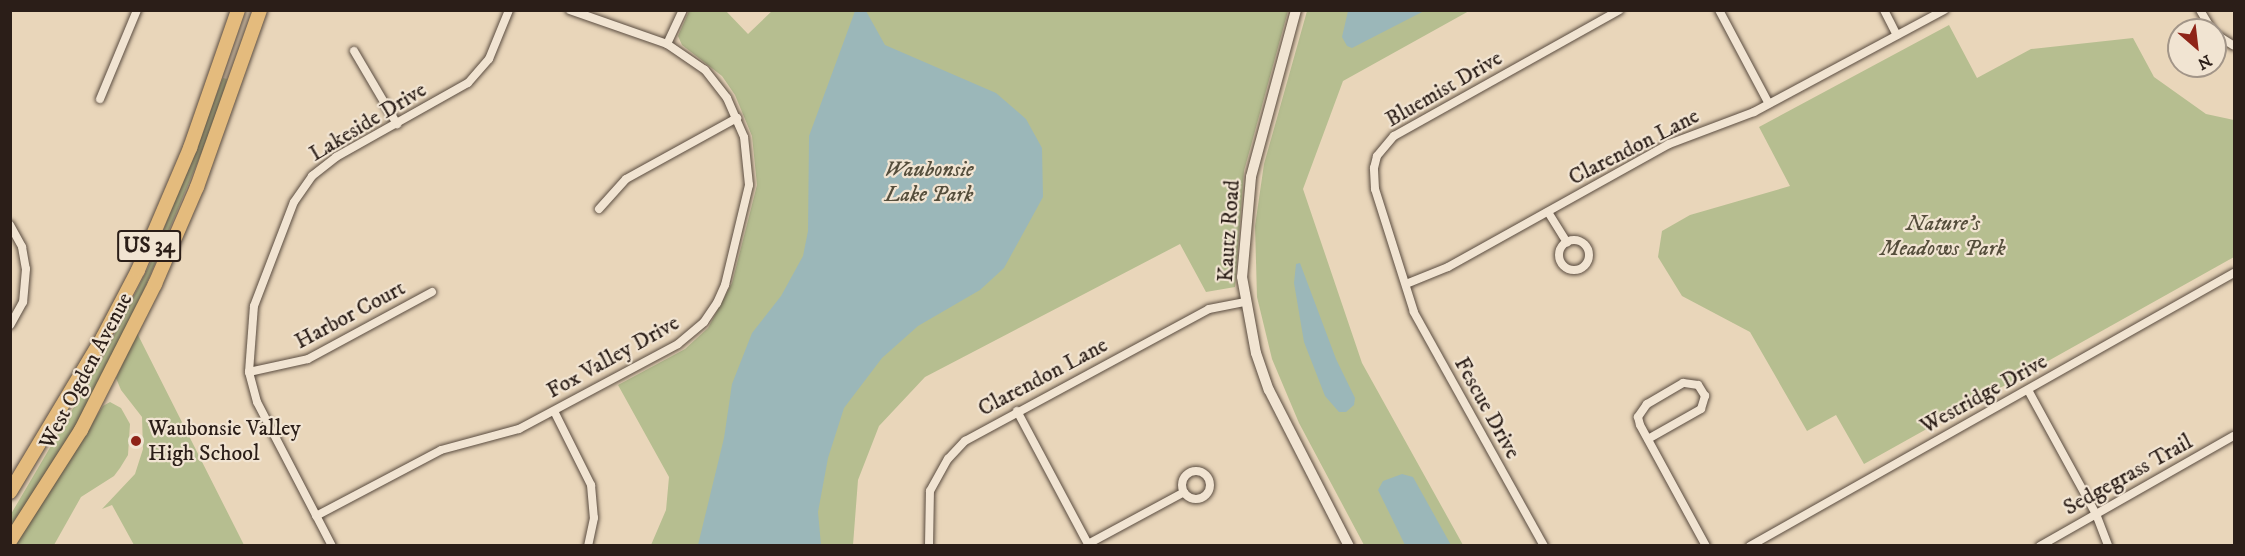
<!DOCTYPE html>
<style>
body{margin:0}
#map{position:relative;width:2245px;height:556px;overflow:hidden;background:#e9d6ba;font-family:"IM FELL DW Pica",serif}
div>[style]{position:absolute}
.green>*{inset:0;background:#b6be90}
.water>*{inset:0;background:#9bb7b9}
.roads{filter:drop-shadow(0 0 2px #5a4c40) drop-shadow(0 0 2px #5a4c40)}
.minor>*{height:8px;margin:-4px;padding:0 4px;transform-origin:4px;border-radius:4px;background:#f1e4d2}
.minor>.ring{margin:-4px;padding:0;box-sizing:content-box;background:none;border:8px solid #f1e4d2;border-radius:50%}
.tertiary>*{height:10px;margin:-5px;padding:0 5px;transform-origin:5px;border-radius:5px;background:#f1e4d2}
.primary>*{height:14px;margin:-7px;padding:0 7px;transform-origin:7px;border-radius:7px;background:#e4bb7d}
.dots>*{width:16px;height:16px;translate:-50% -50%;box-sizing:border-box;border:3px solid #f1e4d2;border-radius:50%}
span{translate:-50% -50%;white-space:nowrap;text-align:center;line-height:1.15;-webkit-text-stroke:4.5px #f1e4d2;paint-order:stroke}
.shield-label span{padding:2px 4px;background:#f1e4d2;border:2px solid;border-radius:4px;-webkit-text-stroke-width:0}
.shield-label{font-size:21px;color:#2b1e18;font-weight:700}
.street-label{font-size:22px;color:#2b1e18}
.park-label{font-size:22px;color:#554e3c;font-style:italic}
.poi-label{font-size:22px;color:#2b1e18}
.left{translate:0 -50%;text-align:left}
.frame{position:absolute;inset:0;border:12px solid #2b1e18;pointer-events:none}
.north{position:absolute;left:2167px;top:18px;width:60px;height:60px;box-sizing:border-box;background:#f1e4d2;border:2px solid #a29588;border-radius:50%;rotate:152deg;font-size:16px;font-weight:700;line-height:24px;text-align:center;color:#2b1e18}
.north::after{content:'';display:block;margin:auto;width:21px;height:27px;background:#8f2418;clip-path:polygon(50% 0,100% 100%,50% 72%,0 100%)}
</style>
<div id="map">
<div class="green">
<i style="clip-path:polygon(773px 10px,1288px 11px,1244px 171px,1235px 287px,1206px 292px,1180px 244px,925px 377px,879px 426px,858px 480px,853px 545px,651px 545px,666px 510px,669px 477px,618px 385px,685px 349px,708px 328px,732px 283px,757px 185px,752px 136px,735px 95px,722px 76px,682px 45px,678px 36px,689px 11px,726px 11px,748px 34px)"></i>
<i style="clip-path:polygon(1307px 11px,1469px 11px,1343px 81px,1303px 189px,1362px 363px,1463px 545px,1364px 545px,1299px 423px,1272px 359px,1257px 297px,1255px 226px,1264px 164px)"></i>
<i style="clip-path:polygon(1949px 25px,1977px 78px,2031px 49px,2133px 38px,2154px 77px,2206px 114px,2234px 120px,2234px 257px,1864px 464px,1836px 415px,1807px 431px,1750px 332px,1682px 296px,1658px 257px,1662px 231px,1690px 215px,1790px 186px,1759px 127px)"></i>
<i style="clip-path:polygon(223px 78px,227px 79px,219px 111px,143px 292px,82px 415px,11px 528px,11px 514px,102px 359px,150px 264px)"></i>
<i style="clip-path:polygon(137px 333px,244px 545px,134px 545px,112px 505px,102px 509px,135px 474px,143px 449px,142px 417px,121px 390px,116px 378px)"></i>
<i style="clip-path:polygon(110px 402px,121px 408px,130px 424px,128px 455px,120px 468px,114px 476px,81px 497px,54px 545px,13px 546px,103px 406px)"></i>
</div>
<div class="water">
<i style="clip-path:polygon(855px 11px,866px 11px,885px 45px,996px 93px,1026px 119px,1042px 148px,1043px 197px,1004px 268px,980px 290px,918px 326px,882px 358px,844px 408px,828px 458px,818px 512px,821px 545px,698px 545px,724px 438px,732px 384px,752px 333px,781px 296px,803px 256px,808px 231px,809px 136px)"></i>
<i style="clip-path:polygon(1348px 11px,1348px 10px,1424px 11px,1352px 48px,1347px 46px,1342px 37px)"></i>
<i style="clip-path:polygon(1300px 263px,1336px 359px,1355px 398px,1354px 405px,1346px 412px,1339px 412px,1325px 396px,1304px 342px,1294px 283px,1296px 264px)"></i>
<i style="clip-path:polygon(1402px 474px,1413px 477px,1451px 545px,1405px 545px,1378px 490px,1383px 481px)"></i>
</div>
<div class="roads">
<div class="minor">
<i style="left:1719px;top:10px;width:106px;rotate:62deg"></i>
<i style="left:1884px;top:10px;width:28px;rotate:63deg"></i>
<i style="left:2200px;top:10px;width:23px;rotate:59deg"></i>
<i style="left:2215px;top:34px;width:22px;rotate:32deg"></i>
<i style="left:667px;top:44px;width:38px;rotate:-65deg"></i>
<i style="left:354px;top:51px;width:85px;rotate:59.5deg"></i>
<i style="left:100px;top:99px;width:96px;rotate:-67.4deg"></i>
<i style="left:599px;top:209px;width:40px;rotate:-48deg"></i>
<i style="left:626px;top:179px;width:127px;rotate:-28.8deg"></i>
<i style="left:1548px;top:212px;width:36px;rotate:58deg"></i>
<i style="left:10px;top:225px;width:25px;rotate:61deg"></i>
<i style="left:22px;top:247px;width:22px;rotate:80deg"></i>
<i style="left:26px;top:269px;width:33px;rotate:95deg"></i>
<i style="left:23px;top:302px;width:26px;rotate:119deg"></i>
<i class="ring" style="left:1559px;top:240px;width:22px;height:22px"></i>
<i style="left:1406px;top:284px;width:45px;rotate:-22deg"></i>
<i style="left:1448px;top:267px;width:253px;rotate:-29.1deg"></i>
<i style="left:1669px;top:144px;width:91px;rotate:-20.6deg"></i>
<i style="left:1754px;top:112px;width:216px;rotate:-28.2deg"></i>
<i style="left:249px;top:372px;width:60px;rotate:-12.4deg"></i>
<i style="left:308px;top:359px;width:141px;rotate:-28.4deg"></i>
<i style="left:2028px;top:390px;width:141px;rotate:61.3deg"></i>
<i style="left:2096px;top:514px;width:34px;rotate:69deg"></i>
<i style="left:554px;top:411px;width:83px;rotate:63.4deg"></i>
<i style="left:591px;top:485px;width:33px;rotate:85deg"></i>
<i style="left:594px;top:518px;width:29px;rotate:102deg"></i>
<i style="left:1017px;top:411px;width:153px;rotate:61.9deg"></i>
<i style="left:1648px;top:439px;width:61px;rotate:-29.5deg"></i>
<i style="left:1701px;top:409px;width:14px;rotate:-73deg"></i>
<i style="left:1705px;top:396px;width:13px;rotate:-122deg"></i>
<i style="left:1698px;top:385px;width:15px;rotate:-172deg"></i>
<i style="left:1683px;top:383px;width:42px;rotate:149.7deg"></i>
<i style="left:1647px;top:404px;width:16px;rotate:125deg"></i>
<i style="left:1638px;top:417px;width:8px;rotate:76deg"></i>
<i style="left:1640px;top:425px;width:138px;rotate:61.4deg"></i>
<i class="ring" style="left:1182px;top:471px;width:20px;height:20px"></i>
<i style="left:316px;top:516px;width:141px;rotate:-27.8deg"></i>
<i style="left:441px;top:450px;width:81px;rotate:-15.1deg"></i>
<i style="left:519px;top:429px;width:180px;rotate:-28.1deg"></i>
<i style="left:678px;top:344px;width:34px;rotate:-40deg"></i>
<i style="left:704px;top:322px;width:23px;rotate:-56deg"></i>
<i style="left:717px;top:303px;width:20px;rotate:-66deg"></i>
<i style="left:725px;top:285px;width:103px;rotate:-76.5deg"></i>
<i style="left:749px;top:185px;width:48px;rotate:-95.9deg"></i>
<i style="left:744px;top:137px;width:43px;rotate:-113.6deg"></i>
<i style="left:727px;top:98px;width:36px;rotate:-128deg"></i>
<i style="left:705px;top:70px;width:46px;rotate:-145.6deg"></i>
<i style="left:667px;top:44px;width:103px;rotate:-160.7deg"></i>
<i style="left:1088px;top:544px;width:109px;rotate:-28.4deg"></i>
<i style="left:332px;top:546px;width:162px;rotate:-117.5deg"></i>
<i style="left:257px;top:402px;width:31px;rotate:-105deg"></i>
<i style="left:249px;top:372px;width:66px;rotate:-85.7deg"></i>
<i style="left:254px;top:306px;width:111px;rotate:-69deg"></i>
<i style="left:294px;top:202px;width:32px;rotate:-55deg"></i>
<i style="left:312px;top:176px;width:31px;rotate:-38deg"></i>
<i style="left:336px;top:157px;width:151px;rotate:-29.3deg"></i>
<i style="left:468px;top:83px;width:32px;rotate:-49deg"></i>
<i style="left:489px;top:59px;width:53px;rotate:-67.8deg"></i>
<i style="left:929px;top:546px;width:55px;rotate:-89deg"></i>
<i style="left:930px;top:491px;width:37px;rotate:-61deg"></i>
<i style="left:948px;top:459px;width:25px;rotate:-47deg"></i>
<i style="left:965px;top:441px;width:277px;rotate:-28.4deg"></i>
<i style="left:1209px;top:309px;width:37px;rotate:-11deg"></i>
<i style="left:1544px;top:546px;width:268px;rotate:-119.1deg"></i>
<i style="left:1414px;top:312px;width:129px;rotate:-107.6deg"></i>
<i style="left:1375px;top:189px;width:21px;rotate:-93deg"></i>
<i style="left:1374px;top:168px;width:12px;rotate:-76deg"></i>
<i style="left:1377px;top:156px;width:26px;rotate:-50deg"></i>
<i style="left:1394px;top:136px;width:258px;rotate:-29.2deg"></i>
<i style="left:1750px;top:546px;width:556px;rotate:-29.43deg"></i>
<i style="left:2040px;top:546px;width:223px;rotate:-29.6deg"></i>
</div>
<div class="tertiary">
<i style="left:1296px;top:10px;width:173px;rotate:105.1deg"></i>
<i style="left:1251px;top:177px;width:100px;rotate:95.1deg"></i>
<i style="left:1242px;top:277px;width:77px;rotate:79.6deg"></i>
<i style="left:1256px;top:353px;width:39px;rotate:71deg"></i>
<i style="left:1269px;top:390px;width:175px;rotate:62.9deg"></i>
</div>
<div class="primary">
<i style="left:10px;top:492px;width:181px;rotate:-59deg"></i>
<i style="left:103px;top:337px;width:76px;rotate:-62.4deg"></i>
<i style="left:138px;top:270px;width:133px;rotate:-66.9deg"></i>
<i style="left:190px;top:148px;width:146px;rotate:-70.8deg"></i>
<i style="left:10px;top:541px;width:132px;rotate:-57.4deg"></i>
<i style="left:81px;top:430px;width:164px;rotate:-63.1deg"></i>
<i style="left:155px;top:284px;width:106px;rotate:-66.6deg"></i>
<i style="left:197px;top:187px;width:188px;rotate:-70.4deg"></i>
</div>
</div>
<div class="dots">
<i style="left:136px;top:441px;background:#8f2418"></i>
</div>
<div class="shield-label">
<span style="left:149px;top:246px">US 34</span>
</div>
<div class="street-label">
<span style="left:1444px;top:89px;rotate:-30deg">Bluemist Drive</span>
<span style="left:368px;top:122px;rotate:-31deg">Lakeside Drive</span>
<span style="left:1634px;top:147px;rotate:-27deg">Clarendon Lane</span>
<span style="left:1229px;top:231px;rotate:-86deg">Kautz Road</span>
<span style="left:350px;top:315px;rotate:-28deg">Harbor Court</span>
<span style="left:613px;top:357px;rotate:-29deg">Fox Valley Drive</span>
<span style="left:86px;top:371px;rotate:-62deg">West Ogden Avenue</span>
<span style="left:1043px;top:377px;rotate:-28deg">Clarendon Lane</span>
<span style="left:1984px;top:394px;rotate:-29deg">Westridge Drive</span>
<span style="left:1487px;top:408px;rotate:61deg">Fescue Drive</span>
<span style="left:2128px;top:475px;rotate:-29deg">Sedgegrass Trail</span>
</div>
<div class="park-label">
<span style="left:929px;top:182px">Waubonsie<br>Lake Park</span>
<span style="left:1943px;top:236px">Nature's<br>Meadows Park</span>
</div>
<div class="poi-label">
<span class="left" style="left:148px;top:441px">Waubonsie Valley<br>High School</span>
</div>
<div class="frame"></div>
<div class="north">N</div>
</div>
